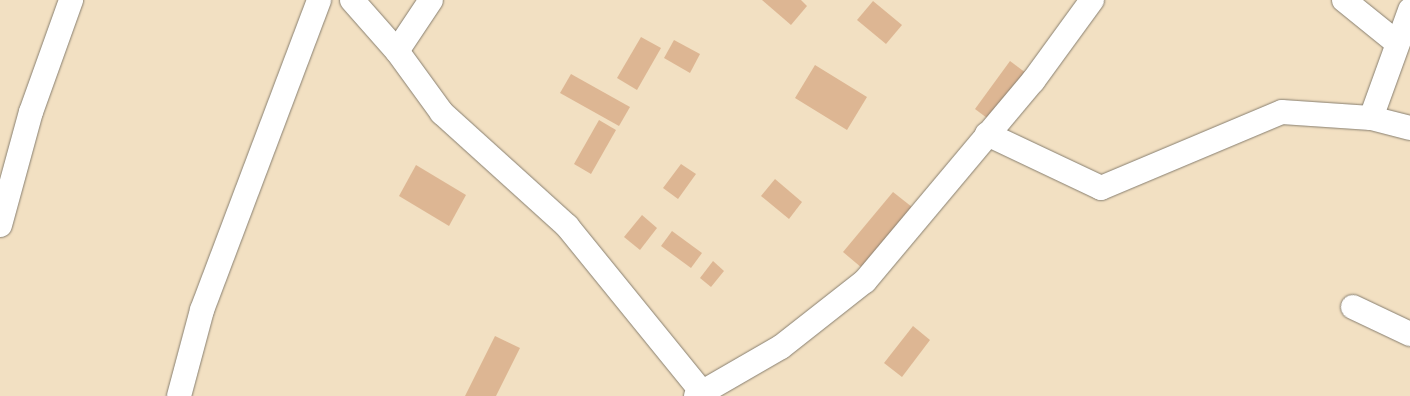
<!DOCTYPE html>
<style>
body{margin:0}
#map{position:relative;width:1410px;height:396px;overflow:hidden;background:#f2e0c2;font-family:Pangolin,sans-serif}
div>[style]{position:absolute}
.building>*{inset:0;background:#ddb693}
.roads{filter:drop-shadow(0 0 1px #877e6f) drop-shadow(0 0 1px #877e6f)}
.street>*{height:24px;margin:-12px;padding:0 12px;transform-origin:12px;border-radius:12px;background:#fff}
span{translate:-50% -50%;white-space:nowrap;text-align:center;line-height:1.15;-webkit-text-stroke:4px #fbf7ec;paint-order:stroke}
</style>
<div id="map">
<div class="building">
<i style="clip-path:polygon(762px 0,801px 0,807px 6px,791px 25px)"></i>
<i style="clip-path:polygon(873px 1px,902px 25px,886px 44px,857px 20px)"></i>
<i style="clip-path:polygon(641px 37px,661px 48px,637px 90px,617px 78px)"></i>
<i style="clip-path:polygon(674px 40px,700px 54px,690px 73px,664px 58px)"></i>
<i style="clip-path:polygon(1010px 61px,1026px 73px,991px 121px,975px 109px)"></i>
<i style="clip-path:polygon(815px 65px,867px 97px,847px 130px,795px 98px)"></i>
<i style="clip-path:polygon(571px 74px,630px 107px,619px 126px,560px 93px)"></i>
<i style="clip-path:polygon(599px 120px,616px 130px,591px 174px,574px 164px)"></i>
<i style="clip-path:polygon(681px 164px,696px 174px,678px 199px,663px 188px)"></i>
<i style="clip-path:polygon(416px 165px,466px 195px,449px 226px,399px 196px)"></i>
<i style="clip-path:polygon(775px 179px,802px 202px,789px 219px,761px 196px)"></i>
<i style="clip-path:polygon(893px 192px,912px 207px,862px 268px,843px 252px)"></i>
<i style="clip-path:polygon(642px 215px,657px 228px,640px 250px,624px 237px)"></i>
<i style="clip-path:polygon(672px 231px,702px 253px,691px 268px,661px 246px)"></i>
<i style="clip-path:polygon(713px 261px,724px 271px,711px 287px,700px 278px)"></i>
<i style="clip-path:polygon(913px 326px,930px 340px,902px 377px,884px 363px)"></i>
<i style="clip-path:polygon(495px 336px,520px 348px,496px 396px,465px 396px)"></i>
</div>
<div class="roads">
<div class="street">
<i style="left:352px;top:0;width:68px;rotate:48.6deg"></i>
<i style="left:397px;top:51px;width:77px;rotate:54deg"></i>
<i style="left:442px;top:113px;width:169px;rotate:42.1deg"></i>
<i style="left:567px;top:226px;width:219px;rotate:50.9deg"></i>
<i style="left:1344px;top:0;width:67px;rotate:38.9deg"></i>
<i style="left:397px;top:51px;width:61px;rotate:-56.3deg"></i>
<i style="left:1371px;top:118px;width:115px;rotate:-70.1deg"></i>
<i style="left:987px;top:134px;width:126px;rotate:25.3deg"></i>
<i style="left:1101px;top:188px;width:196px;rotate:-22.8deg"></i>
<i style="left:1282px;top:112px;width:89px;rotate:3.9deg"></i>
<i style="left:1371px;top:118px;width:40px;rotate:14.4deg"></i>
<i style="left:0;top:225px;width:117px;rotate:-74.7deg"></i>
<i style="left:31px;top:112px;width:119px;rotate:-70.3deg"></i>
<i style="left:1353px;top:307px;width:63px;rotate:25.3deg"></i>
<i style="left:179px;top:396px;width:89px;rotate:-75deg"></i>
<i style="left:202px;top:310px;width:331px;rotate:-69.3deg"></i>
<i style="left:696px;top:396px;width:98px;rotate:-30deg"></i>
<i style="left:781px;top:347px;width:107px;rotate:-38.2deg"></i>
<i style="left:865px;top:281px;width:261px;rotate:-50deg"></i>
<i style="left:1033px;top:81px;width:100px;rotate:-53.9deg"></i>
</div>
</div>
</div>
